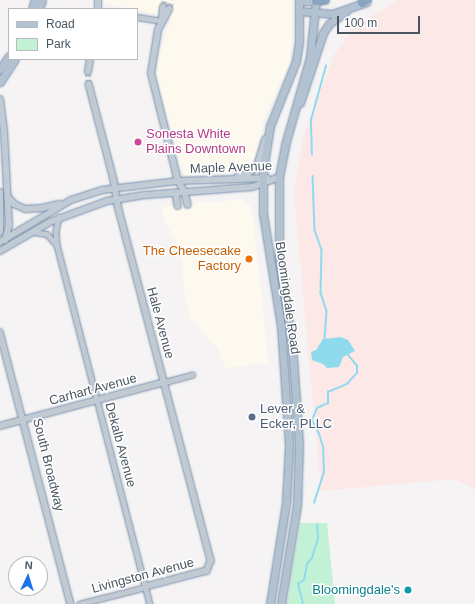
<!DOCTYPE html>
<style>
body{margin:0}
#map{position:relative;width:475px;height:604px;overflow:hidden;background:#f5f3f3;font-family:Helvetica,sans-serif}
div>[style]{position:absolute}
.commercial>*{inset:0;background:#fdf9ef}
.medical>*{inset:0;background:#fce8e6}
.green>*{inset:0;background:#c3f1d5}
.water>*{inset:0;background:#90daee}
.stream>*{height:1.5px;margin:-0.75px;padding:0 0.75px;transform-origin:0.75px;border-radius:0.75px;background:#90daee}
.tertiary-tunnel>*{height:5.5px;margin-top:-2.75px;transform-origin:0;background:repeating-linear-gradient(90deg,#caccce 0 5.5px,transparent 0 8.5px)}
.secondary-tunnel>*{height:6px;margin-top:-3px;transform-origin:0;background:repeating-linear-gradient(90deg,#caccce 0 6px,transparent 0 9px)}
.roads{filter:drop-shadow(0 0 1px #7690ad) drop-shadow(0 0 1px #7690ad)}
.minor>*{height:4.5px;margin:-2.25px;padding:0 2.25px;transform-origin:2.25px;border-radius:2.25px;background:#c1cad2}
.tertiary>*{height:5.5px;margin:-2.75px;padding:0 2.75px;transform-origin:2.75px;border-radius:2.75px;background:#c1cad2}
.secondary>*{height:6px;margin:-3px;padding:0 3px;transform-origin:3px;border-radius:3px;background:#c1cbd6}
.primary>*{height:7px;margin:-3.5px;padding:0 3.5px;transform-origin:3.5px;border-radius:3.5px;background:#b3c2d1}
.motorway>*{height:8px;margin:-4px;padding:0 4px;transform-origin:4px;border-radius:4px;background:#8ba5c1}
.dots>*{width:11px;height:11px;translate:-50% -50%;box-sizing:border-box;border:2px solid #fff;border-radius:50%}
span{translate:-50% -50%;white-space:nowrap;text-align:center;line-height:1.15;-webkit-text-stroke:3px #fff;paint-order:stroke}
.hotel-label{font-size:13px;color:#b23c85}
.left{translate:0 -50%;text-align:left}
.street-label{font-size:13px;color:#4a5661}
.food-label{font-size:13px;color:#c56008}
.right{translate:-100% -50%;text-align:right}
.service-label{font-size:13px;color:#4e5e75}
.culture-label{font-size:13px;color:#0d838f}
.legend{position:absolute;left:8px;top:8px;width:130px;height:52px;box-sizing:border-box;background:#fff;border:1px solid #b7bbc0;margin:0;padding:5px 7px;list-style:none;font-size:12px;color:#4a5661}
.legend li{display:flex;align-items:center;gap:8px;height:20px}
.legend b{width:20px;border:1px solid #b7bbc0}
.north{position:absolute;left:8px;top:556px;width:40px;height:40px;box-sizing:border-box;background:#fff;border:1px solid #b7bbc0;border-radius:50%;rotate:4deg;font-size:11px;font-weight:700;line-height:16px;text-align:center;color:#4a5661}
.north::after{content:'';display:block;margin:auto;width:14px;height:18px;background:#1a73e8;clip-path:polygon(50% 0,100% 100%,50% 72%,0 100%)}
.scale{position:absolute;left:337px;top:16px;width:83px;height:18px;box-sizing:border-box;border:2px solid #4a5661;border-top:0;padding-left:5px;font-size:12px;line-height:14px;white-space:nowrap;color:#4a5661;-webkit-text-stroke:3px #fff;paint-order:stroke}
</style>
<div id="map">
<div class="commercial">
<i style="clip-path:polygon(103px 0,292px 0,292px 43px,289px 64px,264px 119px,257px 156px,251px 167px,244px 170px,184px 175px,157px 78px,158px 58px,171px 17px,103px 3px)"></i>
<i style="clip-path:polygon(242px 199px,252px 208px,269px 363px,225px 368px,218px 349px,189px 317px,183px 283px,182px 253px,164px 219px,162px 207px)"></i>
</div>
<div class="medical">
<i style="clip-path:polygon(398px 0,475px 0,475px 489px,454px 479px,321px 491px,294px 194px,303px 138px,334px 55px,354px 27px)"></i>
</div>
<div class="green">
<i style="clip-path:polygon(300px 523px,327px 523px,335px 604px,287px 604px)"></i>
</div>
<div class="water">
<i style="clip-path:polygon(341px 337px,348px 340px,355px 351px,343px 357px,339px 367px,327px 368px,323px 364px,312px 360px,311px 352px,316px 350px,323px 339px)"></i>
</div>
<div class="stream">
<i style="left:312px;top:155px;width:35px;rotate:-92deg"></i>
<i style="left:311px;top:120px;width:56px;rotate:-74.5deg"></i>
<i style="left:313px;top:176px;width:54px;rotate:87.9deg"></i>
<i style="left:315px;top:230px;width:21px;rotate:71deg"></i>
<i style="left:322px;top:250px;width:43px;rotate:91.3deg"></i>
<i style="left:321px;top:293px;width:19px;rotate:72deg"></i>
<i style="left:327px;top:311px;width:29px;rotate:94deg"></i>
<i style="left:314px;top:503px;width:32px;rotate:-72deg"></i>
<i style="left:324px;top:473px;width:26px;rotate:-92deg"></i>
<i style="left:323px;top:447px;width:14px;rotate:-107deg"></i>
<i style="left:319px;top:434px;width:16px;rotate:-117deg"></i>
<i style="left:312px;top:420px;width:13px;rotate:-67deg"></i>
<i style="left:317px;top:408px;width:12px;rotate:-24deg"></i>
<i style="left:328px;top:403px;width:11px;rotate:-90deg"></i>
<i style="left:328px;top:392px;width:21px;rotate:-23deg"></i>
<i style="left:347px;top:384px;width:15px;rotate:-48deg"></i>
<i style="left:357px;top:373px;width:7px;rotate:-90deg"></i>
<i style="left:357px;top:366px;width:16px;rotate:-130deg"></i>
<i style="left:303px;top:604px;width:21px;rotate:-104deg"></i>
<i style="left:298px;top:584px;width:7px;rotate:-34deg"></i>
<i style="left:304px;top:580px;width:16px;rotate:-79deg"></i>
<i style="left:307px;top:564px;width:8px;rotate:-50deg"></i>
<i style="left:312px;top:558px;width:21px;rotate:-73deg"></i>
<i style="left:318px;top:538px;width:13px;rotate:-94deg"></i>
</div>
<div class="tertiary-tunnel">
<i style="left:88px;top:72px;width:12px;rotate:85deg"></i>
</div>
<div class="secondary-tunnel">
<i style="left:163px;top:7px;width:7px;rotate:-74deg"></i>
<i style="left:169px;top:9px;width:9px;rotate:-72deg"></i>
</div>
<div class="roads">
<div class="minor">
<i style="left:137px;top:17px;width:24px;rotate:9deg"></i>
<i style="left:59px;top:217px;width:14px;rotate:102deg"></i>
<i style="left:56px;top:231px;width:14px;rotate:86deg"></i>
<i style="left:57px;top:245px;width:371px;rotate:75.5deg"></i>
<i style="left:34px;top:232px;width:13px;rotate:9deg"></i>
<i style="left:47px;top:234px;width:13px;rotate:48deg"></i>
<i style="left:165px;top:382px;width:28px;rotate:-15deg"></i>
<i style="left:79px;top:604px;width:69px;rotate:-14.2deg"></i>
</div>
<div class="tertiary">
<i style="left:98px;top:9px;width:9px;rotate:-90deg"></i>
<i style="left:88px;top:72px;width:13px;rotate:-81deg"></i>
<i style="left:89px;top:84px;width:99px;rotate:75.4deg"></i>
<i style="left:114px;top:180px;width:26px;rotate:81deg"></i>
<i style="left:118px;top:206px;width:367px;rotate:75.3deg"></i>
<i style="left:211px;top:561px;width:11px;rotate:112deg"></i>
<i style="left:207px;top:571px;width:63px;rotate:165.3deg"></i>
<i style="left:185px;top:192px;width:13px;rotate:77deg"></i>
<i style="left:176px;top:193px;width:13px;rotate:81deg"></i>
<i style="left:0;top:332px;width:281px;rotate:75.4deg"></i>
<i style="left:0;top:426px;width:171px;rotate:-14.9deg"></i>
</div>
<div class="secondary">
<i style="left:169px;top:9px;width:24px;rotate:118deg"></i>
<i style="left:158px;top:30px;width:44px;rotate:99.2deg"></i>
<i style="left:151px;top:73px;width:111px;rotate:76deg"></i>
<i style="left:178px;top:181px;width:13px;rotate:58deg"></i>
<i style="left:162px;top:19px;width:12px;rotate:-85deg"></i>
<i style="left:0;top:99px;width:32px;rotate:83deg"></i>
<i style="left:4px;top:131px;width:94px;rotate:87deg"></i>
<i style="left:9px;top:225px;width:16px;rotate:105deg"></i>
<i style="left:238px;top:176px;width:10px;rotate:-11deg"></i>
<i style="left:248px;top:174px;width:12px;rotate:-42deg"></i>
<i style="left:257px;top:166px;width:28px;rotate:-73deg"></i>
<i style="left:0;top:192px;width:40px;rotate:90deg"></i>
<i style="left:8px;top:197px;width:9px;rotate:49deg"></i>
<i style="left:14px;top:204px;width:12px;rotate:24deg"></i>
<i style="left:25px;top:209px;width:17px;rotate:-3deg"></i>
<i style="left:42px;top:208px;width:18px;rotate:-13deg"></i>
<i style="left:0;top:242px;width:82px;rotate:-30.6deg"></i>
<i style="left:71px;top:200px;width:33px;rotate:-18deg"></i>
<i style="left:102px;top:190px;width:77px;rotate:-6.8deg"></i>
<i style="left:178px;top:181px;width:89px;rotate:-1.9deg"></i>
<i style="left:0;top:251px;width:58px;rotate:-30.1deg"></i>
<i style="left:50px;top:222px;width:61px;rotate:-20.2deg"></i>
<i style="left:107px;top:201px;width:38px;rotate:-9deg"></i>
<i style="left:145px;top:195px;width:107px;rotate:-4.3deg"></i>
<i style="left:252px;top:187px;width:29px;rotate:-20deg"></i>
</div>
<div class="primary">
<i style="left:299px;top:1px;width:17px"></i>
<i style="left:32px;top:9px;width:9px;rotate:-72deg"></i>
<i style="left:39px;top:9px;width:9px;rotate:-72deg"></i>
<i style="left:299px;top:11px;width:33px;rotate:5deg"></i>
<i style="left:332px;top:14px;width:36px;rotate:-19deg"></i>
<i style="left:0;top:69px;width:16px;rotate:-55deg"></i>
<i style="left:0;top:82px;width:27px;rotate:-57deg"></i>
<i style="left:300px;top:103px;width:74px;rotate:-71.8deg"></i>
<i style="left:323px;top:33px;width:11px;rotate:-56deg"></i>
<i style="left:329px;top:24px;width:21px;rotate:-37deg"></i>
<i style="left:270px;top:604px;width:102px;rotate:-81deg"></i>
<i style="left:286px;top:503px;width:58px;rotate:-87deg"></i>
<i style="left:289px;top:445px;width:119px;rotate:-93.8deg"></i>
<i style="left:281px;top:326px;width:114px;rotate:-99.1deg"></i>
<i style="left:263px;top:213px;width:43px;rotate:-90deg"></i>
<i style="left:263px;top:170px;width:45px;rotate:-81deg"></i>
<i style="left:270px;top:126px;width:70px;rotate:-68.2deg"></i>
<i style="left:296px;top:61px;width:19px;rotate:-81deg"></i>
<i style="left:299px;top:42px;width:42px;rotate:-90deg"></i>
<i style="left:281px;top:604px;width:100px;rotate:-80.8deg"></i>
<i style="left:297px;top:505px;width:61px;rotate:-88.1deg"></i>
<i style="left:299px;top:444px;width:100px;rotate:-94deg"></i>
<i style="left:292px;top:344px;width:89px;rotate:-98.4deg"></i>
<i style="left:279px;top:256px;width:79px;rotate:-90deg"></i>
<i style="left:279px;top:177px;width:33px;rotate:-79deg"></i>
<i style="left:285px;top:145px;width:91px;rotate:-74.1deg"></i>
<i style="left:310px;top:57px;width:57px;rotate:-84deg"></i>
</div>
<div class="motorway">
<i style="left:316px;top:1px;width:9px;rotate:-6deg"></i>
<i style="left:362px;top:3px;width:6px;rotate:-31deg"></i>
</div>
</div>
<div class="dots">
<i style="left:138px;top:142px;background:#d1479c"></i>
<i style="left:249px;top:259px;background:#e8710a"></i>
<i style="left:252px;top:417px;background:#5c6f8a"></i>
<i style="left:408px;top:590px;background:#0f9aa8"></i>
</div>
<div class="hotel-label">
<span class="left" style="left:146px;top:142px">Sonesta White<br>Plains Downtown</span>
</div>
<div class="street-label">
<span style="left:231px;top:168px;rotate:-2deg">Maple Avenue</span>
<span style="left:287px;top:298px;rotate:82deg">Bloomingdale Road</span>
<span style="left:160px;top:323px;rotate:75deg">Hale Avenue</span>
<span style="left:93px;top:390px;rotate:-15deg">Carhart Avenue</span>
<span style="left:120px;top:445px;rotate:75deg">Dekalb Avenue</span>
<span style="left:48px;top:465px;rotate:76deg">South Broadway</span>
<span style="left:143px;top:576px;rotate:-15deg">Livingston Avenue</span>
</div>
<div class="food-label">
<span class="right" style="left:241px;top:259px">The Cheesecake<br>Factory</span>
</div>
<div class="service-label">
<span class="left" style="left:260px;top:417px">Lever &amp;<br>Ecker, PLLC</span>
</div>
<div class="culture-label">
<span class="right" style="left:400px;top:590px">Bloomingdale's</span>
</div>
<ul class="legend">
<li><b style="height:5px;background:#b3c2d1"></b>Road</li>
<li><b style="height:11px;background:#c3f1d5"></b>Park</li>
</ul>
<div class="north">N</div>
<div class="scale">100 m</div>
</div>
